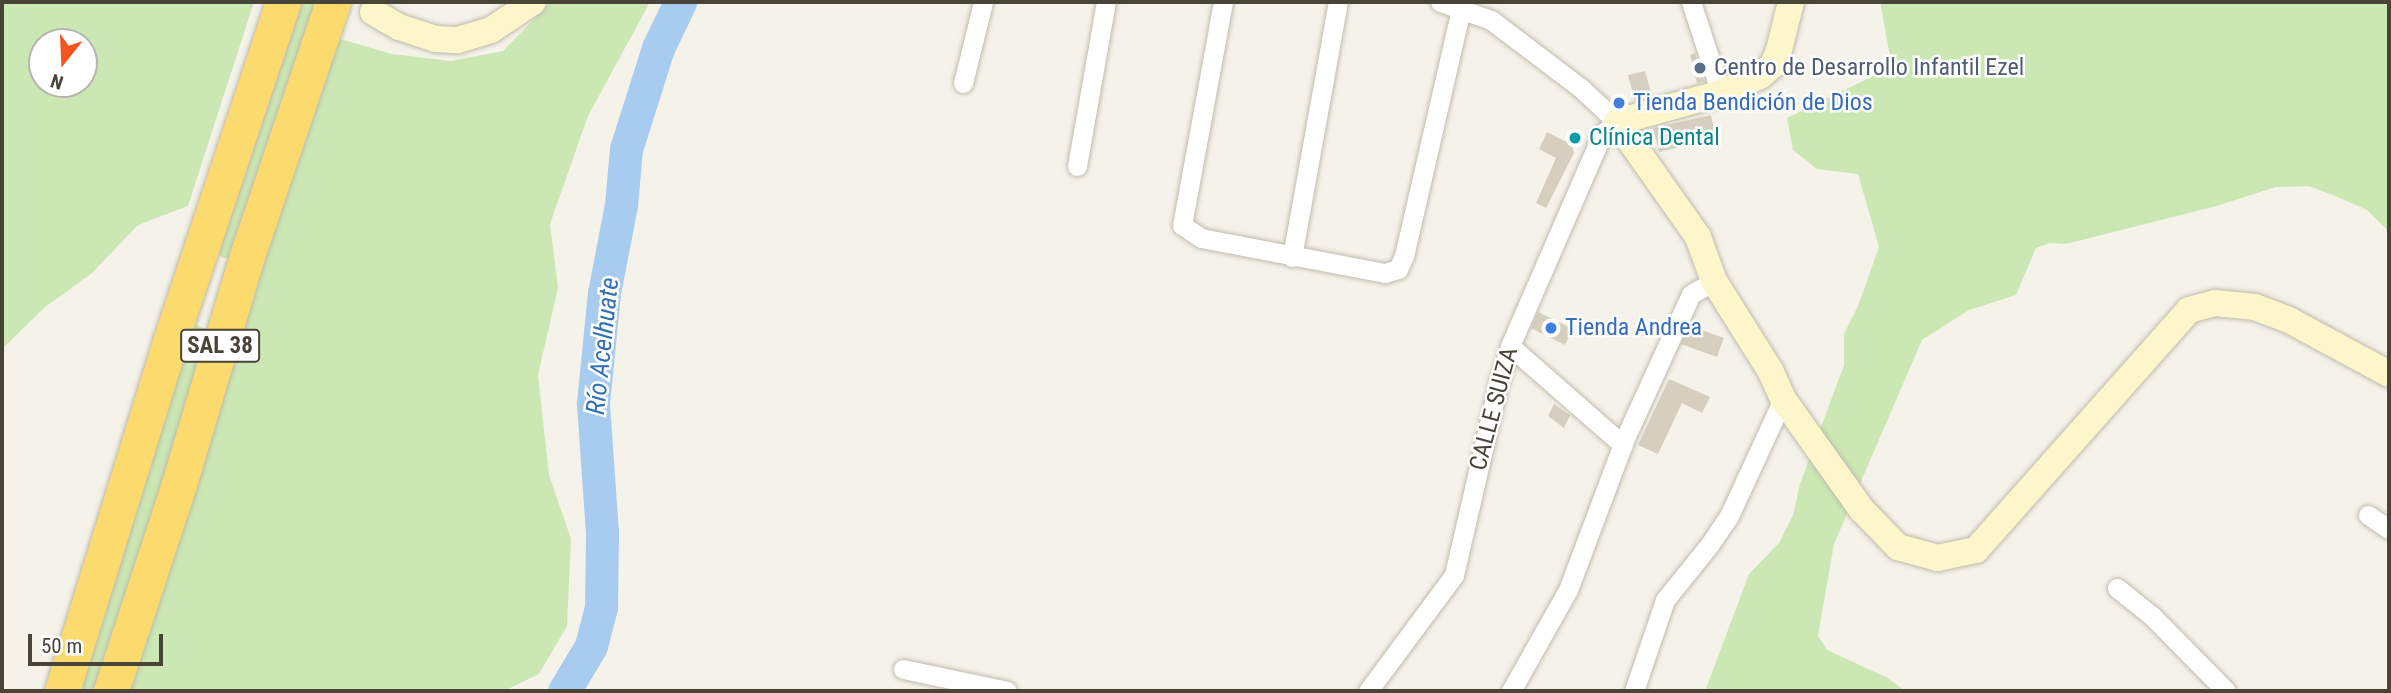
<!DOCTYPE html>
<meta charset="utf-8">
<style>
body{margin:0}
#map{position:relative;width:2391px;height:693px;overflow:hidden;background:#f5f2ea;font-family:"Roboto Condensed",sans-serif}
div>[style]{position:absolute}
.green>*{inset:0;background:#cbe8b4}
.river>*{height:33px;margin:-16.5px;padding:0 16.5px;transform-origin:16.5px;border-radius:16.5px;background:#a8cbf0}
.building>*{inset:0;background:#d6cfbf}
.roads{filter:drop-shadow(0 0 2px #c0bbac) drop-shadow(0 0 2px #c0bbac)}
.street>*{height:19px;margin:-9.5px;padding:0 9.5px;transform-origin:9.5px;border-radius:9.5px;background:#fff}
.secondary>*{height:26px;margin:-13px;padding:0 13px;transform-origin:13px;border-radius:13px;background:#fef6cb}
.highway>*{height:35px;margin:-17.5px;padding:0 17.5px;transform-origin:17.5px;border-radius:17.5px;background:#fbda6e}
.dots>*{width:19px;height:19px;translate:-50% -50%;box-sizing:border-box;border:4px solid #fff;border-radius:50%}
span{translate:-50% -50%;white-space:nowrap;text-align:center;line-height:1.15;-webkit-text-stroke:5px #fff;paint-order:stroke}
.shield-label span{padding:2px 5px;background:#fff;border:2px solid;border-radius:5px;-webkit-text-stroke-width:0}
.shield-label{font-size:23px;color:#494438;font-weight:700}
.service-label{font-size:24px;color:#4e5e75}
.left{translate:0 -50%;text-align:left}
.shop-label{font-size:24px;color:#366cbe}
.culture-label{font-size:24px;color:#0d838f}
.street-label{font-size:24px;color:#494438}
.water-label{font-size:26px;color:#3270b4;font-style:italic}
.frame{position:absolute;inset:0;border:4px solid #494438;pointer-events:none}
.north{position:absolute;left:28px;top:28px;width:70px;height:70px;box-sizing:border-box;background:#fff;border:2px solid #b6b4af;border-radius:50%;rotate:198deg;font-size:19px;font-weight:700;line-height:28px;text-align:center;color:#494438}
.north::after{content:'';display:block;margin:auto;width:24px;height:32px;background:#f6551f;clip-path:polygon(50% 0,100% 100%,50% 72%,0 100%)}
.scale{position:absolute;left:28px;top:634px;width:135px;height:32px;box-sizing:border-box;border:4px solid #494438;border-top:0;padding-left:9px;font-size:21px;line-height:24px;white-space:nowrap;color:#494438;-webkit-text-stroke:5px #fff;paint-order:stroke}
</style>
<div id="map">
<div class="green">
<i style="clip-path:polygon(evenodd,2px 2px,254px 2px,188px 206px,138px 225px,91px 274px,45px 307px,2px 349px,2px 2px,42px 42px,84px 42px,84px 84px,42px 84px,42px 42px)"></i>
<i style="clip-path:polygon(291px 2px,317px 2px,230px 258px,223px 258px,216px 253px)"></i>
<i style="clip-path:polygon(551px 2px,650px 2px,588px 116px,550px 224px,558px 288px,538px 375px,549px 475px,571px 539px,567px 626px,539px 674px,504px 691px,129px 691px,245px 318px,337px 38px,392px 54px,451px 61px,503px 51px)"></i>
<i style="clip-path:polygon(1880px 2px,2389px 2px,2389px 232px,2367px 210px,2340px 198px,2309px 186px,2276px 187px,2213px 207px,2066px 244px,2050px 243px,2036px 248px,2016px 295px,1969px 310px,1922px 340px,1834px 544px,1818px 636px,1827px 650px,1888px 678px,1905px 691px,1705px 691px,1749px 574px,1779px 543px,1793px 515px,1800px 484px,1844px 365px,1844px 334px,1858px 306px,1879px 247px,1858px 174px,1817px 169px,1793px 150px,1787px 118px,1892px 67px)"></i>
<i style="clip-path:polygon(193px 323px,208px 330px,103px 691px,74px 691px)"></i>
</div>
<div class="river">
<i style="left:564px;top:691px;width:52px;rotate:-59deg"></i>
<i style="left:591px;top:646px;width:40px;rotate:-75.6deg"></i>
<i style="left:601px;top:607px;width:74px;rotate:-89.2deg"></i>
<i style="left:602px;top:533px;width:130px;rotate:-94deg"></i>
<i style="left:593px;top:403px;width:111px;rotate:-84.3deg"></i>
<i style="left:604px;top:293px;width:90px;rotate:-79.1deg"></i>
<i style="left:621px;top:205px;width:56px;rotate:-84.9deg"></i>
<i style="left:626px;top:149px;width:106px;rotate:-72.4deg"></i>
<i style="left:658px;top:48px;width:51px;rotate:-64.4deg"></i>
</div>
<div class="building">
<i style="clip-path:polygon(1695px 53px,1704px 81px,1697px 83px,1690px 55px)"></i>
<i style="clip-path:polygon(1645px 71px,1652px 96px,1635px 101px,1628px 75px)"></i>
<i style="clip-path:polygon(1711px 115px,1716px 139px,1659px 152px,1653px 128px)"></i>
<i style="clip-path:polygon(1547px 132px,1572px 145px,1574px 153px,1546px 208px,1536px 203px,1556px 158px,1539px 149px)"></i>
<i style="clip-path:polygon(1538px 312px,1573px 329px,1565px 345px,1531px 328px)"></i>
<i style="clip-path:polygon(1690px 326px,1724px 338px,1717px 357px,1681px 344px)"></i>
<i style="clip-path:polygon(1669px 379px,1710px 397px,1702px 413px,1682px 403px,1658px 454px,1638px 445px)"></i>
<i style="clip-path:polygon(1554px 404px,1570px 415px,1564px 428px,1548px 416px)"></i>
</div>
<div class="roads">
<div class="street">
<i style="left:1223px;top:2px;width:227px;rotate:100.4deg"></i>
<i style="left:1182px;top:225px;width:23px;rotate:34deg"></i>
<i style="left:1201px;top:238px;width:187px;rotate:10.8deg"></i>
<i style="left:1385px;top:273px;width:14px;rotate:-17deg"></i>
<i style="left:1398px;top:269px;width:14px;rotate:-65deg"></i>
<i style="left:1404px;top:256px;width:253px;rotate:-77deg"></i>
<i style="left:1691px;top:2px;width:96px;rotate:71.8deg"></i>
<i style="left:963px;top:83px;width:83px;rotate:-76.1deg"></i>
<i style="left:1077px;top:166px;width:167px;rotate:-80deg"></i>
<i style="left:1292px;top:257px;width:259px;rotate:-79.8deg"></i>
<i style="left:1510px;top:346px;width:150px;rotate:41.2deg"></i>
<i style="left:2368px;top:515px;width:25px;rotate:34deg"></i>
<i style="left:2117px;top:588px;width:45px;rotate:38.7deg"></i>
<i style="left:2152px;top:616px;width:105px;rotate:45.4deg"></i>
<i style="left:903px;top:669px;width:106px;rotate:11.9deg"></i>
<i style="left:1368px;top:691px;width:144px;rotate:-53.4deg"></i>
<i style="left:1454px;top:575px;width:196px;rotate:-77deg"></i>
<i style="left:1498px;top:384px;width:40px;rotate:-72deg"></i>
<i style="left:1510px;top:346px;width:231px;rotate:-66.5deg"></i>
<i style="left:1602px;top:134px;width:19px;rotate:-39deg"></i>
<i style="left:1617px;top:122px;width:48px;rotate:-136.7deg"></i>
<i style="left:1582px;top:89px;width:114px;rotate:-142.8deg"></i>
<i style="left:1491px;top:20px;width:54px;rotate:-160.6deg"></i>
<i style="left:1511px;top:691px;width:116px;rotate:-60.6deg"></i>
<i style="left:1568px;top:590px;width:165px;rotate:-69.4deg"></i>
<i style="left:1626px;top:436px;width:156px;rotate:-65.4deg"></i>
<i style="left:1691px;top:294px;width:26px;rotate:-29deg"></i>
<i style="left:1634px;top:691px;width:96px;rotate:-71.2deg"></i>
<i style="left:1665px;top:600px;width:72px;rotate:-51.2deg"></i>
<i style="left:1710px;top:544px;width:34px;rotate:-56deg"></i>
<i style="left:1729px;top:516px;width:129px;rotate:-65.2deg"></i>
</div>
<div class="secondary">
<i style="left:1791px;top:2px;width:49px;rotate:104deg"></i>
<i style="left:1779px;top:50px;width:16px;rotate:112deg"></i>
<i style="left:1773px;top:65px;width:17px;rotate:140deg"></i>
<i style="left:1760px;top:76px;width:43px;rotate:156.4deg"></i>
<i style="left:1721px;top:93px;width:108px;rotate:164.4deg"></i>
<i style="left:1617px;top:122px;width:141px;rotate:54.8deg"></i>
<i style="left:1698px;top:237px;width:47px;rotate:70deg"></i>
<i style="left:1714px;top:281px;width:107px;rotate:57.9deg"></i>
<i style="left:1771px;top:372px;width:30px;rotate:66deg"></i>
<i style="left:1783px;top:399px;width:136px;rotate:54.6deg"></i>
<i style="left:1862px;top:510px;width:52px;rotate:45.8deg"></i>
<i style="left:1898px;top:547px;width:41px;rotate:15.4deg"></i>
<i style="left:1938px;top:558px;width:39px;rotate:-12deg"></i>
<i style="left:1976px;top:550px;width:321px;rotate:-48.4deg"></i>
<i style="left:2189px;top:310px;width:27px;rotate:-15deg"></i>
<i style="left:2215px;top:303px;width:40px;rotate:5.7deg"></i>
<i style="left:2255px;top:307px;width:36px;rotate:21deg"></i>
<i style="left:2289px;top:320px;width:114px;rotate:28.4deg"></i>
<i style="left:373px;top:12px;width:30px;rotate:30deg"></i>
<i style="left:399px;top:27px;width:39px;rotate:18deg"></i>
<i style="left:436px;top:39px;width:22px;rotate:3deg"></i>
<i style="left:458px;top:40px;width:34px;rotate:-17deg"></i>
<i style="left:491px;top:30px;width:50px;rotate:-33.7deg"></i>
</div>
<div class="highway">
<i style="left:62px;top:691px;width:362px;rotate:-72.8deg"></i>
<i style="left:169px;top:345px;width:361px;rotate:-71.6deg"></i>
<i style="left:111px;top:691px;width:218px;rotate:-71.8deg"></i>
<i style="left:179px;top:484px;width:241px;rotate:-73.4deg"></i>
<i style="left:248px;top:253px;width:265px;rotate:-71.3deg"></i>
</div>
</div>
<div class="dots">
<i style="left:1700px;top:68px;background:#5c6f8a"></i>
<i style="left:1619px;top:103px;background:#3f7fe0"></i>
<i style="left:1575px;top:138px;background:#0f9aa8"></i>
<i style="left:1551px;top:328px;background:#3f7fe0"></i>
</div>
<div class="shield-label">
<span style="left:220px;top:346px">SAL 38</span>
</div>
<div class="service-label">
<span class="left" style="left:1714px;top:68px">Centro de Desarrollo Infantil Ezel</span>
</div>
<div class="shop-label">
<span class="left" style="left:1633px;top:103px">Tienda Bendición de Dios</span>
<span class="left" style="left:1565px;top:328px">Tienda Andrea</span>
</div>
<div class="culture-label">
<span class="left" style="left:1589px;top:138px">Clínica Dental</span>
</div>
<div class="street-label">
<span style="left:1494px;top:409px;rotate:-75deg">CALLE SUIZA</span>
</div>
<div class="water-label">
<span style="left:603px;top:346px;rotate:-84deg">Río Acelhuate</span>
</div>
<div class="frame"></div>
<div class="north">N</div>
<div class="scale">50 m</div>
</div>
